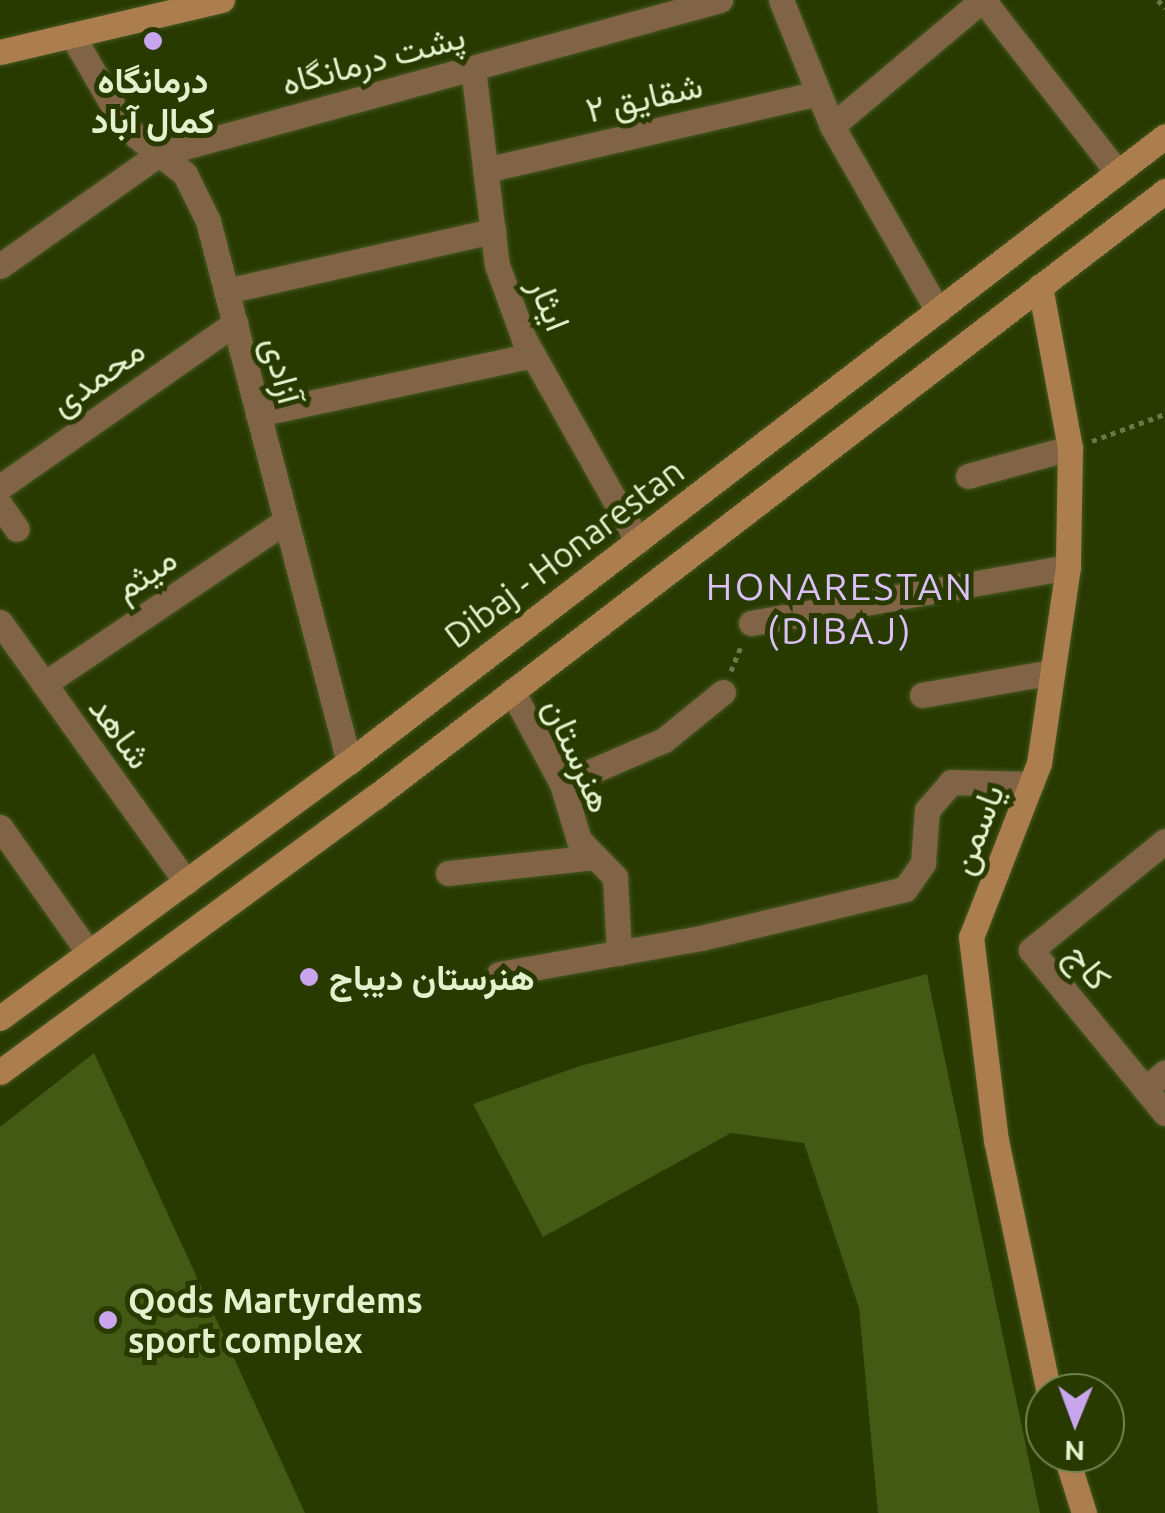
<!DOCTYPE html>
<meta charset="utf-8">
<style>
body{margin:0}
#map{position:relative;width:1165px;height:1513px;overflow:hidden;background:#283a00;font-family:Ubuntu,Vazirmatn,sans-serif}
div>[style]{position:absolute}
.green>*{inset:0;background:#435a14}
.path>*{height:5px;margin-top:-2.5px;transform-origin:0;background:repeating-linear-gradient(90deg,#677946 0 5px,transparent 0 10px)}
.roads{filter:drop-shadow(0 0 2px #465721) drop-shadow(0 0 2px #465721)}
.street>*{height:25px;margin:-12.5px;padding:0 12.5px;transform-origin:12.5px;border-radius:12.5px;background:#816446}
.secondary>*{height:25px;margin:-12.5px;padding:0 12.5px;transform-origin:12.5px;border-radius:12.5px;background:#ac7e4d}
.dots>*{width:28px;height:28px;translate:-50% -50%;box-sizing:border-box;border:5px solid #283a00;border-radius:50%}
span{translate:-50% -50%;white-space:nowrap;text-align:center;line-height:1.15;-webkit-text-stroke:10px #283a00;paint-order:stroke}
.street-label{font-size:35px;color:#e2f2cd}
.poi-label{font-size:35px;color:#e2f2cd;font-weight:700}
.left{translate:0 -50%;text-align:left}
.neighbourhood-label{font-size:38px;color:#dbc1f8;letter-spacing:2.5px}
.north{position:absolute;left:1025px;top:1373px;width:100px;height:100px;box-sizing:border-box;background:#283a00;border:2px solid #728452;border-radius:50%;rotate:181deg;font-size:28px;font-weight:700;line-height:40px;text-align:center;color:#e2f2cd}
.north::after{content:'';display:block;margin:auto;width:35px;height:45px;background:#c9a5ee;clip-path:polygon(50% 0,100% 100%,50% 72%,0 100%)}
</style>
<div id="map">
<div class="green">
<i style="clip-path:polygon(927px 974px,1040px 1513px,878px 1513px,859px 1308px,804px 1143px,731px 1133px,543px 1237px,473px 1104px,580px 1066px)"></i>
<i style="clip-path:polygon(94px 1053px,305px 1513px,0 1513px,0 1127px)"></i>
</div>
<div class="path">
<i style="left:1158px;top:0;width:11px;rotate:49deg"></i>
<i style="left:1092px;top:441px;width:78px;rotate:-20.3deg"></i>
<i style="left:731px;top:671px;width:29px;rotate:-68deg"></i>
</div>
<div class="roads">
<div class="street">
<i style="left:781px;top:0;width:136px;rotate:68deg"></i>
<i style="left:832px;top:126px;width:213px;rotate:60.2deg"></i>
<i style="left:983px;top:0;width:219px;rotate:52deg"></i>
<i style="left:72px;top:35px;width:108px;rotate:59.9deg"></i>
<i style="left:126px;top:128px;width:75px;rotate:37.9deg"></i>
<i style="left:185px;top:174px;width:52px;rotate:63.9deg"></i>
<i style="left:208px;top:221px;width:559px;rotate:75.39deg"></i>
<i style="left:473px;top:68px;width:198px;rotate:83.1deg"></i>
<i style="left:497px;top:265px;width:79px;rotate:70deg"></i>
<i style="left:524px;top:339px;width:232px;rotate:60.6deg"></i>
<i style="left:832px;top:126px;width:196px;rotate:-40deg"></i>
<i style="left:485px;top:170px;width:342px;rotate:-13deg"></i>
<i style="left:0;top:266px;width:194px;rotate:-35.2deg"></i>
<i style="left:159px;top:154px;width:582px;rotate:-15.35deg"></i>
<i style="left:226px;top:291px;width:274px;rotate:-12.7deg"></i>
<i style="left:258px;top:414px;width:281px;rotate:-12.1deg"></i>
<i style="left:968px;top:476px;width:106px;rotate:-15.4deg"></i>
<i style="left:0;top:487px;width:287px;rotate:-34.9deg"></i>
<i style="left:0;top:505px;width:29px;rotate:55deg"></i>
<i style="left:0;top:622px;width:320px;rotate:54.4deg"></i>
<i style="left:751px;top:623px;width:322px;rotate:-10deg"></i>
<i style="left:44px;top:684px;width:292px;rotate:-34deg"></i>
<i style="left:512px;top:691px;width:106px;rotate:61.7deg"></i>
<i style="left:562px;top:784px;width:59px;rotate:73.1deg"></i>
<i style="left:579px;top:840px;width:52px;rotate:45.8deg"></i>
<i style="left:615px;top:877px;width:76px;rotate:87deg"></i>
<i style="left:922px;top:695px;width:132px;rotate:-10deg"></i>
<i style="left:562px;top:784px;width:111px;rotate:-23.3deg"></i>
<i style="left:664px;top:740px;width:76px;rotate:-39.1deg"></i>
<i style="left:0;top:827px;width:154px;rotate:54.8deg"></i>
<i style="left:1165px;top:841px;width:173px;rotate:140.9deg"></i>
<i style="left:1031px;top:950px;width:211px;rotate:50.6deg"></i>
<i style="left:448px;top:873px;width:148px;rotate:-6.2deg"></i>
<i style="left:499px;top:974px;width:205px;rotate:-10.1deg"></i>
<i style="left:701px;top:938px;width:210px;rotate:-13.5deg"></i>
<i style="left:905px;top:889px;width:32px;rotate:-55deg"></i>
<i style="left:923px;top:863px;width:53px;rotate:-85.7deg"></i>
<i style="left:927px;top:810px;width:37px;rotate:-49deg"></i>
<i style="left:951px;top:782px;width:80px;rotate:1.4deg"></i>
<i style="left:1145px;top:1089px;width:26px;rotate:-40deg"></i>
</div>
<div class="secondary">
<i style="left:0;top:52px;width:228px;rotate:-13.2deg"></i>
<i style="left:1040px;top:286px;width:165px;rotate:79.5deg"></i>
<i style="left:1070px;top:448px;width:119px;rotate:91deg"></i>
<i style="left:1068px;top:567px;width:198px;rotate:98.4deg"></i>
<i style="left:1039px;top:763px;width:187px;rotate:111.3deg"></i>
<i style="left:971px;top:937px;width:205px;rotate:83deg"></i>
<i style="left:996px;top:1140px;width:258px;rotate:78.2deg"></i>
<i style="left:0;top:1018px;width:433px;rotate:-36.3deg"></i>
<i style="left:349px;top:762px;width:1028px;rotate:-37.49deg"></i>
<i style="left:0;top:1072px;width:465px;rotate:-36.3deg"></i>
<i style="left:375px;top:797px;width:996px;rotate:-37.49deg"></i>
<i style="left:1065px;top:1453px;width:63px;rotate:72.4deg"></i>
</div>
</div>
<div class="dots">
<i style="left:153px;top:41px;background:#c9a5ee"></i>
<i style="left:309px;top:977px;background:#c9a5ee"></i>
<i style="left:108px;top:1320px;background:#c9a5ee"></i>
</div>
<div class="street-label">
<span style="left:373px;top:59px;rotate:-15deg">پشت درمانگاه</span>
<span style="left:644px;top:97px;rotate:-13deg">شقایق ۲</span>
<span style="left:550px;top:304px;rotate:68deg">ایثار</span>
<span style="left:283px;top:370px;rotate:75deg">آزادی</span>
<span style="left:97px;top:376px;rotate:-35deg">محمدی</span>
<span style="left:564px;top:553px;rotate:-37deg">Dibaj - Honarestan</span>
<span style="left:145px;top:573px;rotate:-34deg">میثم</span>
<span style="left:121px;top:732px;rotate:54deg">شاهد</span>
<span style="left:579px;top:755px;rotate:66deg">هنرستان</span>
<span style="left:976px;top:829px;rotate:-69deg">یاسمن</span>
<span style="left:1089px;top:966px;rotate:51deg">کاج</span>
</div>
<div class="poi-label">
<span style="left:153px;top:100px">درمانگاه<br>کمال آباد</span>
<span class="left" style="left:329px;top:977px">هنرستان دیباج</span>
<span class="left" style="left:128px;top:1320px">Qods Martyrdems<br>sport complex</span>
</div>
<div class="neighbourhood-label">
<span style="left:840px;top:609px">HONARESTAN<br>(DIBAJ)</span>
</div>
<div class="north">N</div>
</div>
